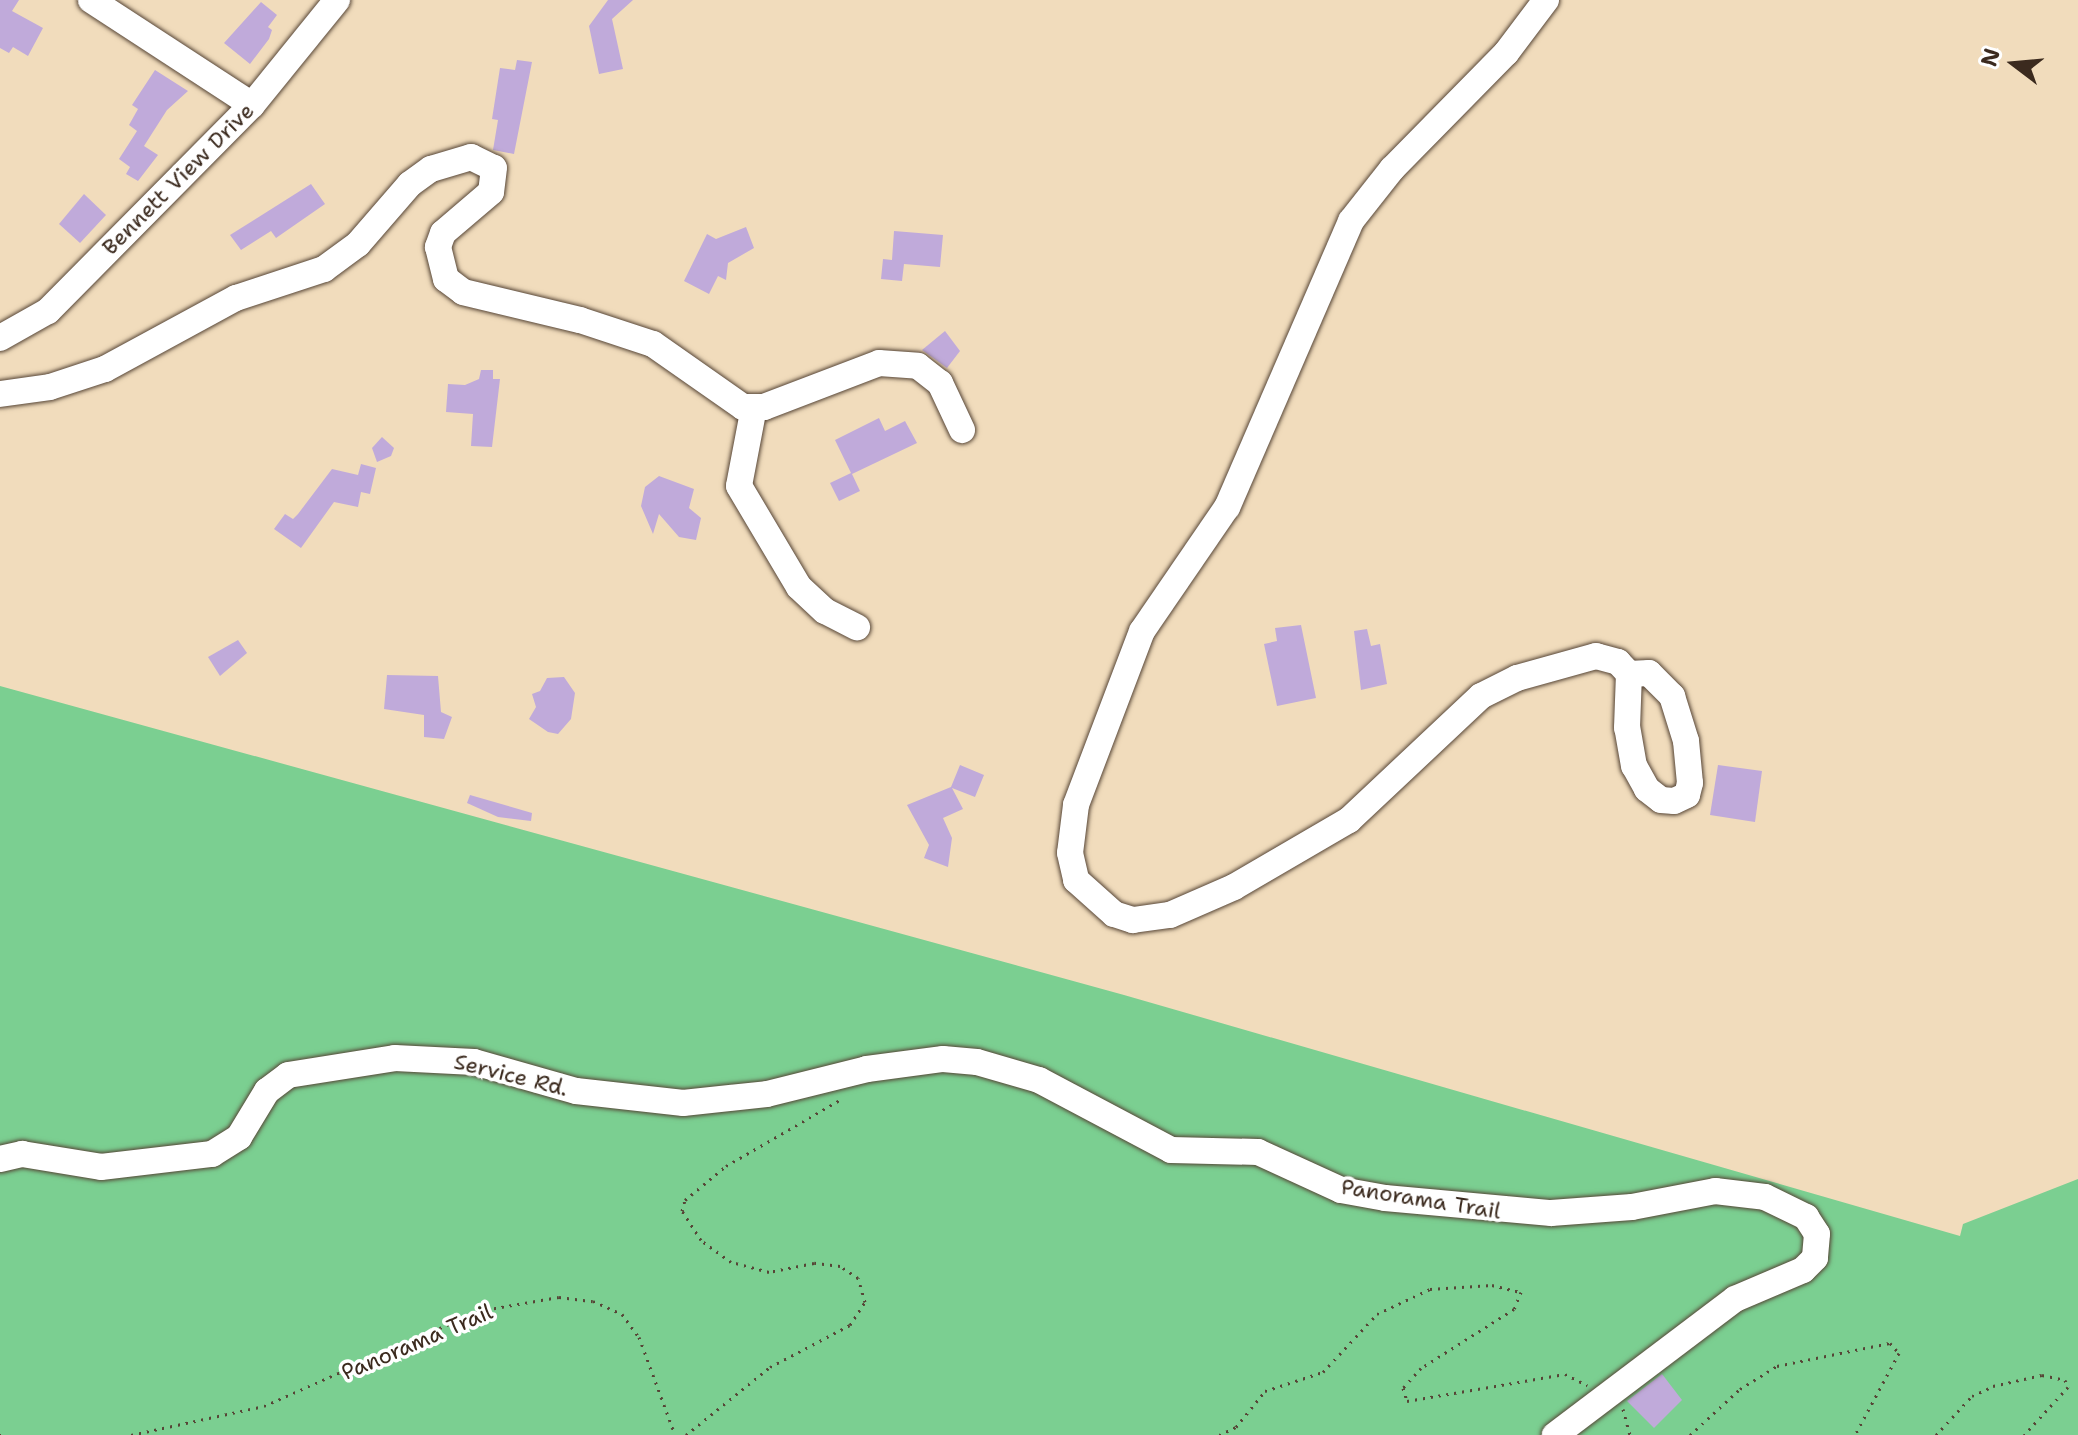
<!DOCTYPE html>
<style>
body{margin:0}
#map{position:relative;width:2078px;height:1435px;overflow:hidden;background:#f1dcbc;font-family:"Shantell Sans",sans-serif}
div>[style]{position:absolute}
.green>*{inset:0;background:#7bcf91}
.building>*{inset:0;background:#c0aada}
.path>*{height:3px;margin-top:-1.5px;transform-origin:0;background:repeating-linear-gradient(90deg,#564536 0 2px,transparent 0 8px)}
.roads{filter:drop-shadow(0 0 2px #564536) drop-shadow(0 0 2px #564536)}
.minor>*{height:26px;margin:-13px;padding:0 13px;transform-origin:13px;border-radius:13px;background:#fff}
span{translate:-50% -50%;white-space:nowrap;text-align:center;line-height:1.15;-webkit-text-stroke:7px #fff;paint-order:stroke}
.street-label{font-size:22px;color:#3b2a1e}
.north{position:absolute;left:1974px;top:24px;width:80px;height:80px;-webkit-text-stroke:6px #fff;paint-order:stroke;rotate:286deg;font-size:22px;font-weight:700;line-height:32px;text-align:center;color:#3b2a1e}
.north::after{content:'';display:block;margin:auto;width:28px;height:36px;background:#3b2a1e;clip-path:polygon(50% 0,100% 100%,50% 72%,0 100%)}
</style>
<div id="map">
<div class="green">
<i style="clip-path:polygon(0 686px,1124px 995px,1960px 1236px,1963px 1224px,2078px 1179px,2078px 1435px,0 1435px)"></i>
</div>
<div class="building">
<i style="clip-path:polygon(0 0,19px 0,12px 11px,43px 28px,28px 56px,13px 47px,9px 53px,0 48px)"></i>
<i style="clip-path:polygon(608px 0,633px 0,612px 19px,623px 69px,599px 74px,589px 26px)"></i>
<i style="clip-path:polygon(261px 2px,277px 15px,268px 27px,272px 30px,269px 39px,250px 64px,224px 43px)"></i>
<i style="clip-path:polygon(517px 60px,532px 62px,514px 154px,493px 150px,498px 120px,492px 119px,500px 68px,515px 70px)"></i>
<i style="clip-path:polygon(155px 70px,188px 91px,167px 110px,144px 146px,158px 155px,138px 181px,126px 174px,130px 167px,119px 159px,137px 131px,129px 125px,138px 109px,132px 105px)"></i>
<i style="clip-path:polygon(311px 184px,325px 204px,276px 238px,271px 231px,241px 250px,230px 235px)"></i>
<i style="clip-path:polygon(84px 194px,106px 215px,80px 243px,59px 224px)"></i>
<i style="clip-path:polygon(746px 227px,754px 248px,728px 263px,726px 280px,718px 276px,709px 294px,684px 281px,707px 234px,716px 239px)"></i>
<i style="clip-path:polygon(894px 231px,943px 235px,940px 267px,904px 264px,902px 281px,881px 279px,883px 259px,892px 260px)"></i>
<i style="clip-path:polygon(945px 331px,960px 351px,947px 368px,922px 350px)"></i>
<i style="clip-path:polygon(481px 370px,493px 370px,493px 379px,500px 379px,492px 447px,471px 446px,473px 414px,446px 412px,448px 384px,465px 385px,479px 379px)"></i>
<i style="clip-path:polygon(879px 418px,885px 431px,905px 421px,917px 443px,852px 474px,860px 491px,839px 501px,830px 483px,851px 473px,835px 440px)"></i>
<i style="clip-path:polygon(382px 437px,394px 448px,391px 456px,377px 462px,372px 448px)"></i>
<i style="clip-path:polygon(361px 464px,376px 468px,370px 494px,361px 492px,358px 507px,334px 502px,301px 548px,274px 529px,285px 514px,293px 519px,298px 514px,332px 469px,358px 475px)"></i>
<i style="clip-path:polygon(659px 476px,694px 489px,689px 508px,701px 518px,696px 540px,679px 537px,659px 514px,653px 534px,641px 506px,645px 487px)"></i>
<i style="clip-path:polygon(1301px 625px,1316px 698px,1277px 706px,1264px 644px,1277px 641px,1275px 628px)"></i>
<i style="clip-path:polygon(1367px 629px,1371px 646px,1380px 644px,1387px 684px,1361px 690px,1354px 631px)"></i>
<i style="clip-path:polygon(238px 640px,247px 653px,220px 676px,208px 657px)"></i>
<i style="clip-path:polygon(387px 675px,438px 676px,441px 712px,452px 717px,444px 739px,424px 737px,424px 715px,384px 709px)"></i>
<i style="clip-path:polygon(564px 677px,575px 693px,571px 719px,558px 734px,548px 732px,529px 719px,536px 707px,532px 694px,540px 691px,547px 678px)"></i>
<i style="clip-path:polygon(960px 765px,984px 775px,975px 797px,952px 788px,963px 809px,943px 818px,952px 838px,948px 867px,924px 858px,929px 845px,907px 805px,951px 787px)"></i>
<i style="clip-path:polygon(1718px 765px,1762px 771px,1755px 822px,1710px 815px)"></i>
<i style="clip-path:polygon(470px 795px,532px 813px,531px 821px,498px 817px,467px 803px)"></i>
<i style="clip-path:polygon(1662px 1374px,1682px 1400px,1654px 1428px,1627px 1401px)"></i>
</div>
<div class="path">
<i style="left:1623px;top:1409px;width:27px;rotate:75deg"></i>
<i style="left:0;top:1435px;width:1px"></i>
<i style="left:131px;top:1435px;width:136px;rotate:-12.3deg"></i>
<i style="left:264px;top:1406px;width:234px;rotate:-23.9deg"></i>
<i style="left:478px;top:1311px;width:82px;rotate:-9.8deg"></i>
<i style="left:559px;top:1297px;width:34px;rotate:7deg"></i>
<i style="left:593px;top:1301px;width:32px;rotate:24deg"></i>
<i style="left:622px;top:1314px;width:29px;rotate:54deg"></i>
<i style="left:639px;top:1337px;width:104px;rotate:69.8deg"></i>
<i style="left:686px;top:1435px;width:108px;rotate:-39deg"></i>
<i style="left:770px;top:1367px;width:90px;rotate:-27.7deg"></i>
<i style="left:850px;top:1325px;width:27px;rotate:-57deg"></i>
<i style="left:865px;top:1302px;width:25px;rotate:-106deg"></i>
<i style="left:858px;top:1278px;width:22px;rotate:-146deg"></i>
<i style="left:840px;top:1266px;width:26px;rotate:-173deg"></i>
<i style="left:814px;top:1263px;width:46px;rotate:168.7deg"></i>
<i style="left:769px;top:1272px;width:39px;rotate:-165deg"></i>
<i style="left:731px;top:1262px;width:37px;rotate:-144deg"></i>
<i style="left:701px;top:1240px;width:35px;rotate:-123deg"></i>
<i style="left:682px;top:1211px;width:11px;rotate:-75deg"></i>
<i style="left:685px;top:1200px;width:53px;rotate:-39.7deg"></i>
<i style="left:726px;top:1166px;width:132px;rotate:-30.1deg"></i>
<i style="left:1219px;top:1435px;width:19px;rotate:-25deg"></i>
<i style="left:1236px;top:1427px;width:46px;rotate:-51.1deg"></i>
<i style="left:1265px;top:1391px;width:61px;rotate:-18.1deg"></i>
<i style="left:1323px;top:1372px;width:79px;rotate:-47deg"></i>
<i style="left:1377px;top:1314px;width:59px;rotate:-25.3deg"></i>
<i style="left:1430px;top:1289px;width:62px;rotate:-3.7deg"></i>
<i style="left:1492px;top:1285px;width:30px;rotate:14deg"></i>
<i style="left:1521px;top:1292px;width:18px;rotate:112deg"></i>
<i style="left:1514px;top:1309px;width:110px;rotate:147.6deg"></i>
<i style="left:1421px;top:1368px;width:27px;rotate:132deg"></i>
<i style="left:1403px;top:1388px;width:14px;rotate:73deg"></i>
<i style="left:1407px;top:1401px;width:160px;rotate:-9.7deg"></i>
<i style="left:1565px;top:1374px;width:25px;rotate:27deg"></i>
<i style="left:1690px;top:1435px;width:68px;rotate:-42.6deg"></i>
<i style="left:1740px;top:1389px;width:44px;rotate:-31.9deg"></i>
<i style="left:1777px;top:1366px;width:115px;rotate:-11.5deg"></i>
<i style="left:1890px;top:1343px;width:13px;rotate:48deg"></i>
<i style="left:1899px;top:1353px;width:93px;rotate:118.2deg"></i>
<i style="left:1936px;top:1435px;width:53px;rotate:-47.3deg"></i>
<i style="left:1972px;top:1396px;width:23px;rotate:-25deg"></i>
<i style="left:1993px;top:1386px;width:50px;rotate:-12.7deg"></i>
<i style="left:2042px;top:1375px;width:24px;rotate:12deg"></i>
<i style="left:2065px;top:1380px;width:8px;rotate:67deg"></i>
<i style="left:2068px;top:1387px;width:65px;rotate:132.5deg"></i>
</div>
<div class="roads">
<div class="minor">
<i style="left:91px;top:0;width:192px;rotate:33.1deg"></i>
<i style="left:1546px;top:0;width:66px;rotate:127deg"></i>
<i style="left:1506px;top:53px;width:163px;rotate:134.5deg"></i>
<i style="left:1392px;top:169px;width:66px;rotate:128.3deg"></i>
<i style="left:1351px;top:221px;width:312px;rotate:113.4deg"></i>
<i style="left:1227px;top:507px;width:150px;rotate:124.4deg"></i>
<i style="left:1142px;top:631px;width:186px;rotate:110.8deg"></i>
<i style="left:1076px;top:805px;width:48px;rotate:97.1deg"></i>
<i style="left:1070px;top:853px;width:28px;rotate:77deg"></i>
<i style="left:1076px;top:880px;width:51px;rotate:41.8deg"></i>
<i style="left:1114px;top:914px;width:20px;rotate:18deg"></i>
<i style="left:1133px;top:920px;width:37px;rotate:-8deg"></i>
<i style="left:1170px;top:915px;width:70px;rotate:-23.6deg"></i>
<i style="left:1234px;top:887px;width:133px;rotate:-30.2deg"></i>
<i style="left:1349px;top:820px;width:181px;rotate:-43.2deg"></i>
<i style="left:1481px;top:696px;width:40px;rotate:-26.6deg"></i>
<i style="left:1517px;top:678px;width:82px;rotate:-15.6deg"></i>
<i style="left:1596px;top:656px;width:23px;rotate:15deg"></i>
<i style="left:1618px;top:662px;width:16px;rotate:47deg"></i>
<i style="left:1629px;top:674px;width:20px;rotate:-3deg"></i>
<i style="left:1649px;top:673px;width:33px;rotate:45deg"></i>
<i style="left:1672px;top:696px;width:47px;rotate:72.7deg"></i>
<i style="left:1686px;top:741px;width:42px;rotate:84.6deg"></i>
<i style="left:1690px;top:783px;width:12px;rotate:104deg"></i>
<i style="left:1687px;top:795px;width:14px;rotate:155deg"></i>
<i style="left:1674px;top:801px;width:13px;rotate:-176deg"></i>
<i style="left:1661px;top:800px;width:18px;rotate:-142deg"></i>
<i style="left:1647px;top:789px;width:26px;rotate:-119deg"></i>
<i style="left:1634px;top:766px;width:39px;rotate:-100deg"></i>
<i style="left:1627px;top:728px;width:54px;rotate:-87.9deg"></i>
<i style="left:0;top:338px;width:55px;rotate:-29.4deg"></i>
<i style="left:48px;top:311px;width:290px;rotate:-45.3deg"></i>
<i style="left:252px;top:105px;width:135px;rotate:-51deg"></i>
<i style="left:0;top:394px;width:50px;rotate:-8deg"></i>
<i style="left:50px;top:387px;width:58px;rotate:-18.1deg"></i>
<i style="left:105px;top:369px;width:149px;rotate:-28.5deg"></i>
<i style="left:236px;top:298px;width:93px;rotate:-18.2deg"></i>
<i style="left:324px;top:269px;width:42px;rotate:-36.3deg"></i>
<i style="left:358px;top:244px;width:79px;rotate:-49.1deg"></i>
<i style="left:410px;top:184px;width:26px;rotate:-36deg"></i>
<i style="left:431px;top:169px;width:42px;rotate:-16.7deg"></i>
<i style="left:471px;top:157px;width:25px;rotate:26deg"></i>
<i style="left:494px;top:168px;width:24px;rotate:97deg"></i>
<i style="left:491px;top:192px;width:63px;rotate:139.5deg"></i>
<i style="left:443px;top:233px;width:15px;rotate:110deg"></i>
<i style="left:438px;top:247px;width:33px;rotate:76deg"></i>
<i style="left:446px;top:279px;width:21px;rotate:37deg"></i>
<i style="left:463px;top:292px;width:120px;rotate:13.5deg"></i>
<i style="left:580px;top:320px;width:77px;rotate:18.2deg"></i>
<i style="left:653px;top:344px;width:110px;rotate:35deg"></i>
<i style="left:743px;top:407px;width:21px"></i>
<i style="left:764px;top:407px;width:123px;rotate:-20.9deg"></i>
<i style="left:879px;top:363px;width:39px;rotate:4deg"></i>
<i style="left:918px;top:366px;width:28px;rotate:38deg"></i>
<i style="left:940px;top:383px;width:52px;rotate:64.9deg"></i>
<i style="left:754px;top:407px;width:80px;rotate:100.8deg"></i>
<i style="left:739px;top:486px;width:117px;rotate:59.3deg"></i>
<i style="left:799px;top:587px;width:35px;rotate:43deg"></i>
<i style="left:825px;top:611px;width:36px;rotate:27deg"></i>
<i style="left:0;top:1159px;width:23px;rotate:-13deg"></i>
<i style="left:22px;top:1154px;width:80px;rotate:9.3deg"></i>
<i style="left:101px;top:1167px;width:112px;rotate:-6.7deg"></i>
<i style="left:212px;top:1154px;width:32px;rotate:-32deg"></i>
<i style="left:239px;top:1137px;width:54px;rotate:-58.7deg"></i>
<i style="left:267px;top:1091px;width:26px;rotate:-37deg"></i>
<i style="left:288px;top:1075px;width:108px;rotate:-9deg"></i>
<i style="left:395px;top:1058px;width:79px;rotate:2.9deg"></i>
<i style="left:474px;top:1062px;width:106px;rotate:15.9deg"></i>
<i style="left:576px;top:1091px;width:108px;rotate:6.4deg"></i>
<i style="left:683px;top:1103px;width:84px;rotate:-6.1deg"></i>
<i style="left:767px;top:1094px;width:103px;rotate:-14deg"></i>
<i style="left:867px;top:1069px;width:77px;rotate:-7.5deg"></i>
<i style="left:943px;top:1059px;width:34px;rotate:5deg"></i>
<i style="left:977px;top:1062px;width:65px;rotate:16.2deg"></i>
<i style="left:1039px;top:1080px;width:149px;rotate:27.9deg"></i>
<i style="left:1171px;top:1150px;width:87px;rotate:1.3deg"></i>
<i style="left:1258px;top:1152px;width:91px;rotate:24.6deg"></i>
<i style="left:1341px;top:1190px;width:45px;rotate:10.3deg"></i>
<i style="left:1385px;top:1198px;width:167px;rotate:5.2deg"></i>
<i style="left:1551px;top:1213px;width:81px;rotate:-4.2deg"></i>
<i style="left:1632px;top:1207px;width:85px;rotate:-10.9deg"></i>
<i style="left:1715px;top:1191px;width:50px;rotate:6.8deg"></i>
<i style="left:1765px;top:1197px;width:46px;rotate:26deg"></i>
<i style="left:1806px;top:1217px;width:20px;rotate:57deg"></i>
<i style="left:1817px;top:1234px;width:24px;rotate:95deg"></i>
<i style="left:1815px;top:1258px;width:17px;rotate:135deg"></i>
<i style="left:1803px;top:1270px;width:74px;rotate:156.9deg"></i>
<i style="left:1735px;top:1299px;width:226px;rotate:142.9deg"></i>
</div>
</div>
<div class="street-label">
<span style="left:178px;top:179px;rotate:-45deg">Bennett View Drive</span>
<span style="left:511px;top:1075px;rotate:14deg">Service Rd.</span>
<span style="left:1421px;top:1199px;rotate:9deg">Panorama Trail</span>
<span style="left:417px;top:1342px;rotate:-23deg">Panorama Trail</span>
</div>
<div class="north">N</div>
</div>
